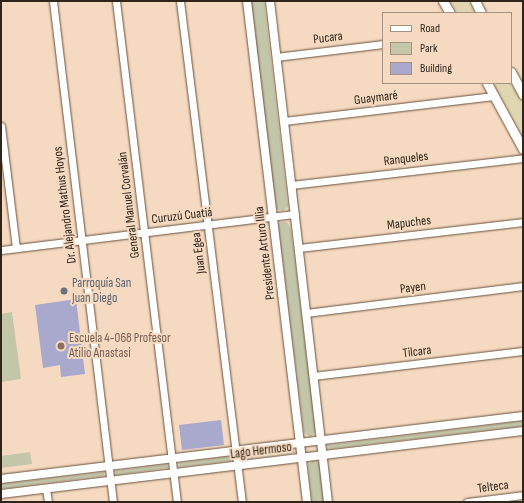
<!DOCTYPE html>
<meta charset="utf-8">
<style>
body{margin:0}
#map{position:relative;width:524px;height:503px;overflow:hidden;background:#f5dac1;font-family:"Sofia Sans Condensed",sans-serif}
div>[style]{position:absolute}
.green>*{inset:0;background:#c4c6aa}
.sand>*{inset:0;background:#e0d6b1}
.building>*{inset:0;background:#a8a9cd}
.roads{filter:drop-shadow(0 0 1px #68513c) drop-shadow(0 0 1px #68513c)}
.minor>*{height:7px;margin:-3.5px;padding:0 3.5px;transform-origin:3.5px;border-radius:3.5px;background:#fff}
.tertiary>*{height:8px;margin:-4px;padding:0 4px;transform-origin:4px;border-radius:4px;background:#fff}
.secondary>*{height:9px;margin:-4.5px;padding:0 4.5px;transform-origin:4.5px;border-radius:4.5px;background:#fff}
.dots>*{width:11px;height:11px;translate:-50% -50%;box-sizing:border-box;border:2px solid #f5dac1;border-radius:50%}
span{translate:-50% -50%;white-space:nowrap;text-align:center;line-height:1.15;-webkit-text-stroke:4px #f5dac1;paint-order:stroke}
.street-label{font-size:13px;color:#2f251b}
.worship-label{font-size:13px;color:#5b616d}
.left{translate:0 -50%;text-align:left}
.education-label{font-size:13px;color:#785e54}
.frame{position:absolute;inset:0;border:2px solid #2f251b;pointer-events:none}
.legend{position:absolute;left:382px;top:12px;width:130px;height:72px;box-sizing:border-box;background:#f5dac1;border:1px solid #a6927f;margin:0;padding:5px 7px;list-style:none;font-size:12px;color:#2f251b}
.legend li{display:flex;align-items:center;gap:8px;height:20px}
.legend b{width:20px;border:1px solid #a6927f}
</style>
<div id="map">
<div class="green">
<i style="clip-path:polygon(251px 1px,264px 1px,288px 207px,283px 211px,276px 209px)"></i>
<i style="clip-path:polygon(281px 222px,287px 222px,291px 229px,316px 431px,311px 437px,304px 433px,279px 230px,278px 224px)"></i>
<i style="clip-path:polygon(12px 312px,21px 379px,1px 382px,1px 314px)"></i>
<i style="clip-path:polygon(523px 421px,523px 426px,329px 449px,328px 445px)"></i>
<i style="clip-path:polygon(294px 448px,294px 453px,244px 459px,243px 455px)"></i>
<i style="clip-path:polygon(30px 452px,32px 464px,1px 468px,1px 456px)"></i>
<i style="clip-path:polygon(230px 456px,231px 461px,180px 467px,179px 463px)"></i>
<i style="clip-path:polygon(314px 460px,319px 463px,324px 502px,312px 502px,308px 464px)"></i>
<i style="clip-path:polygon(167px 464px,168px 468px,116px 475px,115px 471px)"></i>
<i style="clip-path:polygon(104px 472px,104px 476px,1px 489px,1px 484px)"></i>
</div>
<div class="sand">
<i style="clip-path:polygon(451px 1px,469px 1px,475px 13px,458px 13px)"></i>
<i style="clip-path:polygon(494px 83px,511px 83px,523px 106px,523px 135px)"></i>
</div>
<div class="building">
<i style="clip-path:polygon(76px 299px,85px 374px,61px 377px,60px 365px,43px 368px,35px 305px)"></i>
<i style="clip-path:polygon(221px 420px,224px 445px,182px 450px,179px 425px)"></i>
</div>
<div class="roads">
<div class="minor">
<i style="left:53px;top:1px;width:505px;rotate:83.17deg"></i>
<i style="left:116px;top:1px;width:505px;rotate:83.06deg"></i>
<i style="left:180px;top:1px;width:505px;rotate:82.95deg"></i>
<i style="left:276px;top:57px;width:108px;rotate:-6.9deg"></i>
<i style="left:284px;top:121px;width:211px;rotate:-6.8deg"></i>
<i style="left:1px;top:126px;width:123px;rotate:83deg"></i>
<i style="left:291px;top:185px;width:234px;rotate:-6.6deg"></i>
<i style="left:299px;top:248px;width:226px;rotate:-6.6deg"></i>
<i style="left:1px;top:250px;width:296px;rotate:-7deg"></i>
<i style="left:306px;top:313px;width:219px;rotate:-7.1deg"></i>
<i style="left:313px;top:376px;width:211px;rotate:-6.8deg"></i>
<i style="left:46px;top:489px;width:13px;rotate:81deg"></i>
<i style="left:467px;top:502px;width:56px;rotate:-7.1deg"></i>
</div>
<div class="tertiary">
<i style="left:247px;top:1px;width:505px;rotate:83.17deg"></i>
<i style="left:270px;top:1px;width:504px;rotate:83.4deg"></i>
<i style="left:1px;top:479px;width:526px;rotate:-6.88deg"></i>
<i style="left:1px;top:494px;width:526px;rotate:-6.88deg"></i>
</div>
<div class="secondary">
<i style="left:443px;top:1px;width:14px;rotate:60deg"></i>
<i style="left:475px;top:1px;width:13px;rotate:63deg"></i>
<i style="left:511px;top:72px;width:26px;rotate:62deg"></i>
<i style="left:487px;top:83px;width:75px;rotate:61.4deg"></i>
</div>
</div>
<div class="dots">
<i style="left:64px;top:291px;background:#6b7280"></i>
<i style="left:61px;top:346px;background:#8d6e63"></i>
</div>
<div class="street-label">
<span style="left:328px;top:38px;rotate:-7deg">Pucara</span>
<span style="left:376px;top:98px;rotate:-7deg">Guaymaré</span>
<span style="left:406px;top:159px;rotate:-7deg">Ranqueles</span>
<span style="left:65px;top:205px;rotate:-97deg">Dr. Alejandro Mathus Hoyos</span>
<span style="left:129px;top:205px;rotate:-97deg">General Manuel Corvalán</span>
<span style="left:182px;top:216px;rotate:-7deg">Curuzú Cuatiá</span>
<span style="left:409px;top:223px;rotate:-7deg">Mapuches</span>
<span style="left:199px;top:253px;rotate:-97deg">Juan Egea</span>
<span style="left:265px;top:253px;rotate:-97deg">Presidente Arturo Illia</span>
<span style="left:413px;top:288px;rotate:-7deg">Payen</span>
<span style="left:417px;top:352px;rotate:-7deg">Tilcara</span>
<span style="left:261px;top:451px;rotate:-7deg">Lago Hermoso</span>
<span style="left:493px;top:487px;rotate:-7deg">Telteca</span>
</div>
<div class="worship-label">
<span class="left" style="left:72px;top:291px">Parroquía San<br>Juan Diego</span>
</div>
<div class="education-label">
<span class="left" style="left:69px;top:346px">Escuela 4-068 Profesor<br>Atilio Anastasi</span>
</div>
<div class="frame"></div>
<ul class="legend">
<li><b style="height:5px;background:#fff"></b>Road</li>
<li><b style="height:11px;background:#c4c6aa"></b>Park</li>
<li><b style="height:11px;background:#a8a9cd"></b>Building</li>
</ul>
</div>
